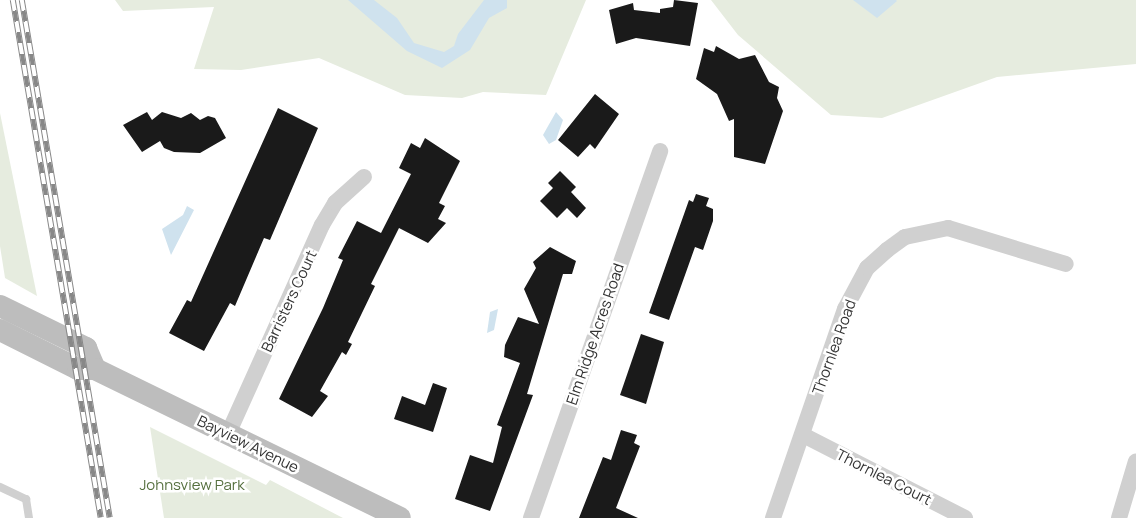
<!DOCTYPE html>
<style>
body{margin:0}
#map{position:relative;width:1136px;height:518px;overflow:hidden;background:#fff;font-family:Manrope,sans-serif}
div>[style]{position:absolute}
.green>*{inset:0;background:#e6ecdf}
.water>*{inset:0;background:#cfe2ee}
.building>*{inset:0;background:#1a1a1a}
.lane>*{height:8px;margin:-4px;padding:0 4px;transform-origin:4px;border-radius:4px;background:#d0d0d0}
.street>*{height:16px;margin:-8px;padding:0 8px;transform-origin:8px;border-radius:8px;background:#d0d0d0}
.secondary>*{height:22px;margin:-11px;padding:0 11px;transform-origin:11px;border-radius:11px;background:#bdbdbd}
.rail>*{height:5.5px;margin-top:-2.75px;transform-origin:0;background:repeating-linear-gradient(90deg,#fff 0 11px,#888 0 22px);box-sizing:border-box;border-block:1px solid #888}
span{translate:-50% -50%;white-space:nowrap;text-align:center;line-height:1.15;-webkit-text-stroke:5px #fff;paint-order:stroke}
.street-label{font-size:15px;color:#333}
.park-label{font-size:15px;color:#56703f}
</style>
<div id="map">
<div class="green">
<i style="clip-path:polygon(115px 0,586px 0,546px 95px,483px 92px,462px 98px,405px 95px,319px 58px,241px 70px,194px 69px,214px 7px,123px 11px)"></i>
<i style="clip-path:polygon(711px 0,1136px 0,1136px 64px,997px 77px,882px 118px,831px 115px,738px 35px)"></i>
<i style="clip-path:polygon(0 113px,37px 296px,5px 278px,0 246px)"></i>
<i style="clip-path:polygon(150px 427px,266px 485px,270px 480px,343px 518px,164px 518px)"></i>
</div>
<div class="water">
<i style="clip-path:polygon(348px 0,374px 0,397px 18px,414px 43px,444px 52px,454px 46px,458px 34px,484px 0,507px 0,507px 8px,489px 18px,470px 50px,442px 68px,407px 51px)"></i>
<i style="clip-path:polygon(853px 0,896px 0,897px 1px,877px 18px)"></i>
<i style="clip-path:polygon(556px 112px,563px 120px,556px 140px,549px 144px,543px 135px)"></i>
<i style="clip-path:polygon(187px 206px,194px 210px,171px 255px,162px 229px,183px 215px)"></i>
<i style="clip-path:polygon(498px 309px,494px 330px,487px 333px,490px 312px)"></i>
</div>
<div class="building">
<i style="clip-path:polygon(674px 0,698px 3px,690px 46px,636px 38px,616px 44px,609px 10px,633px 3px,634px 10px,660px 13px,660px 9px,673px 7px)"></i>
<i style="clip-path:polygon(716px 46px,739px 59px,755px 55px,769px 82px,779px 87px,777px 98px,783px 111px,765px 164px,734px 157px,734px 119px,729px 121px,717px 94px,696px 79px,704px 48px,714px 52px)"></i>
<i style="clip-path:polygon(595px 94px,619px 114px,595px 149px,590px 144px,578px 157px,558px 140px)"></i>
<i style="clip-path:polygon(278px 108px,318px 128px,270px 240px,264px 238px,235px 306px,230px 303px,204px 351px,169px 333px,187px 300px,191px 302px)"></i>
<i style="clip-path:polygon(147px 112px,152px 120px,162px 112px,181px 118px,191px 113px,200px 120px,208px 116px,215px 118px,226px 138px,200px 153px,174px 152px,164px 148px,160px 141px,142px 152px,123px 125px)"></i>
<i style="clip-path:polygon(425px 138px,460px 161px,439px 203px,445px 206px,438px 219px,446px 223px,428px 243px,399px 228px,371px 284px,375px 286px,348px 342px,352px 344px,346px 355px,342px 352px,320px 391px,328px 396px,312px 417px,279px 399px,323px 308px,343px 260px,338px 258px,357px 221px,381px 233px,411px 174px,399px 168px,411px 143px,420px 148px)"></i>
<i style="clip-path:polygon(560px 171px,576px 187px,571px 192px,586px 208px,577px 218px,567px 208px,557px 218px,540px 201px,553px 188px,548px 183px)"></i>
<i style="clip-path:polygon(696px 194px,709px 198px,706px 206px,713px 209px,713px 221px,703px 250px,695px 247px,669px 320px,649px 313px,689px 200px,693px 202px)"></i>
<i style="clip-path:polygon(550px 247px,576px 261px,572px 274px,563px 274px,527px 394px,533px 395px,490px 511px,455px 499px,470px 455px,493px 463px,502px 427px,497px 425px,520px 363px,504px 357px,505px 345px,518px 317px,539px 324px,524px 289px,536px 268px,533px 262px)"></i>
<i style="clip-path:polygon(641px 334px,664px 342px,646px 404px,620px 395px)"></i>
<i style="clip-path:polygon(433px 383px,447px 388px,433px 432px,394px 419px,402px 396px,425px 405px)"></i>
<i style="clip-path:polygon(621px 430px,637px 435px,634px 443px,640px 446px,616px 508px,638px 518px,579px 518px,603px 457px,611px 460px)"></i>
</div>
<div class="lane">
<i style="left:0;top:487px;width:29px;rotate:25deg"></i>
<i style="left:26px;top:499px;width:19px;rotate:81deg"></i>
</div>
<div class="street">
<i style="left:228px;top:434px;width:229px;rotate:-65.8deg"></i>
<i style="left:322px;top:225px;width:26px;rotate:-59deg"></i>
<i style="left:335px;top:203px;width:39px;rotate:-42deg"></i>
<i style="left:803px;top:435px;width:182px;rotate:27.1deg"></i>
<i style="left:531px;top:518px;width:389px;rotate:-70.6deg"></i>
<i style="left:773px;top:518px;width:221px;rotate:-71deg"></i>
<i style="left:845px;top:309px;width:47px;rotate:-61.8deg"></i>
<i style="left:867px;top:268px;width:27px;rotate:-42deg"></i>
<i style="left:887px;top:250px;width:22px;rotate:-36deg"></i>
<i style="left:905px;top:237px;width:44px;rotate:-11.8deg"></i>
<i style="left:948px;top:228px;width:123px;rotate:17deg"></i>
<i style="left:1119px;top:518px;width:59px;rotate:-73.4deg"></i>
</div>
<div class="secondary">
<i style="left:0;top:306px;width:96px;rotate:26deg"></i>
<i style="left:86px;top:348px;width:23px;rotate:67deg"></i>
<i style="left:0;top:330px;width:87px;rotate:26.6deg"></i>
<i style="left:78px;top:369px;width:17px"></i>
<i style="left:95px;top:369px;width:339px;rotate:26deg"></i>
</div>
<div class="rail">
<i style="left:13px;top:0;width:525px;rotate:80.36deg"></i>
<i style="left:22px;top:0;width:525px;rotate:80.36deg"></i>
</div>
<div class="street-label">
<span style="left:289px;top:301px;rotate:-65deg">Barristers Court</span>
<span style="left:595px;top:334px;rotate:-71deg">Elm Ridge Acres Road</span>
<span style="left:834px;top:347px;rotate:-70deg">Thornlea Road</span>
<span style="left:248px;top:444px;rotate:26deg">Bayview Avenue</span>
<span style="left:884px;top:477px;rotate:27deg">Thornlea Court</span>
</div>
<div class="park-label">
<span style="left:192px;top:485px">Johnsview Park</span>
</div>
</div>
